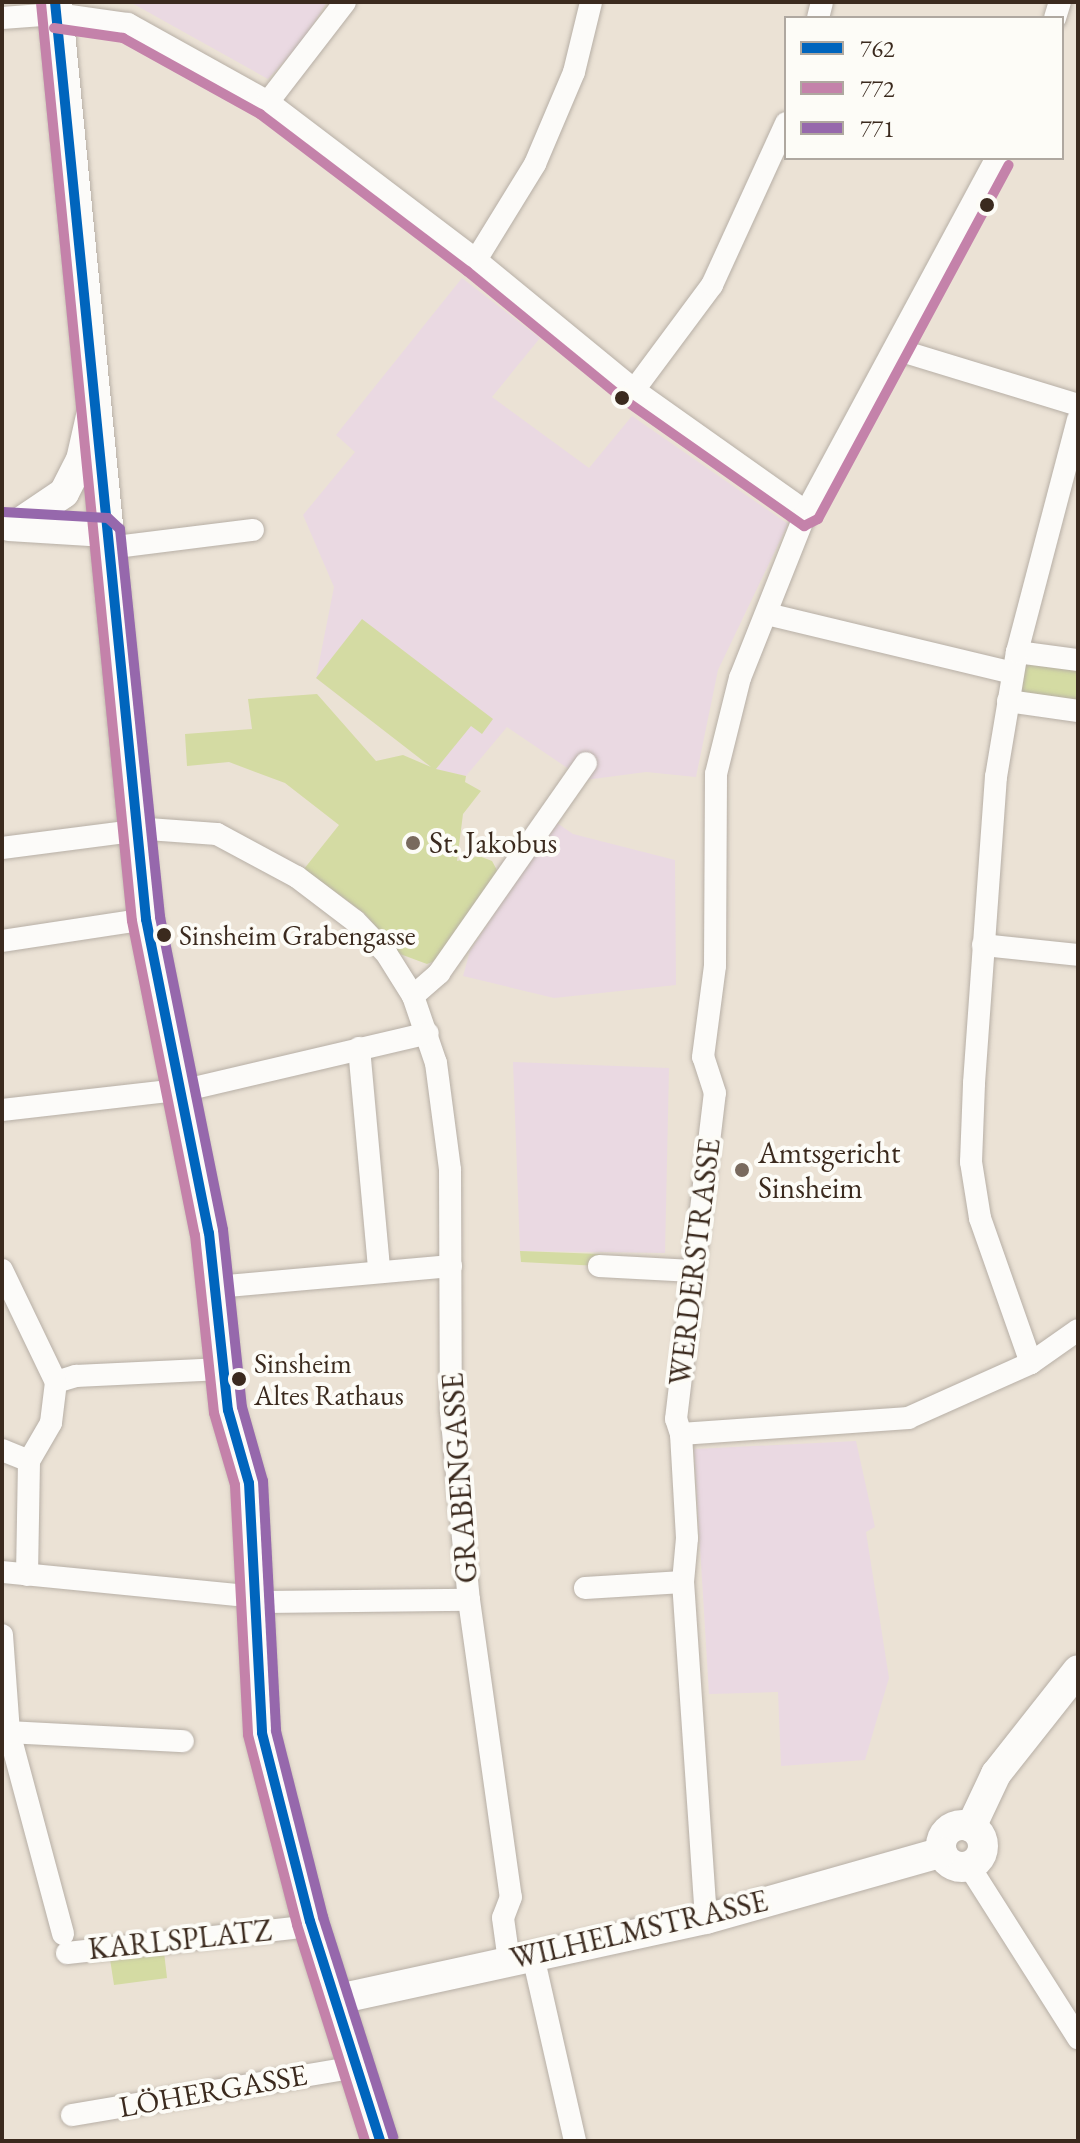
<!DOCTYPE html>
<meta charset="utf-8">
<style>
body{margin:0}
#map{position:relative;width:1080px;height:2143px;overflow:hidden;background:#ebe2d5;font-family:"EB Garamond",serif}
div>[style]{position:absolute}
.built>*{inset:0;background:#ead9e2}
.green>*{inset:0;background:#d4dba3}
.roads{filter:drop-shadow(0 0 2px #b7afa6) drop-shadow(0 0 2px #b7afa6)}
.street>*{height:22px;margin:-11px;padding:0 11px;transform-origin:11px;border-radius:11px;background:#fcfbf9}
.secondary>*{height:30px;margin:-15px;padding:0 15px;transform-origin:15px;border-radius:15px;background:#fcfbf9}
.secondary>.ring{margin:-15px;padding:0;box-sizing:content-box;background:none;border:30px solid #fcfbf9;border-radius:50%}
.primary>*{height:34px;margin:-17px;padding:0 17px;transform-origin:17px;border-radius:17px;background:#fcfbf9}
.bus-1>*{height:10px;margin:-5px;padding:0 5px;transform-origin:5px;border-radius:5px;background:#0065bd}
.bus-2>*{height:10px;margin:-5px;padding:0 5px;transform-origin:5px;border-radius:5px;background:#c482aa}
.bus-3>*{height:10px;margin:-5px;padding:0 5px;transform-origin:5px;border-radius:5px;background:#9668ac}
.dots>*{width:22px;height:22px;translate:-50% -50%;box-sizing:border-box;border:4px solid #fdfcf7;border-radius:50%}
span{translate:-50% -50%;white-space:nowrap;text-align:center;line-height:1.15;-webkit-text-stroke:8px #fdfcf7;paint-order:stroke}
.bus-label{font-size:28px;color:#3b2a1e}
.left{translate:0 -50%;text-align:left}
.poi-label{font-size:30px;color:#3b2a1e}
.street-label{font-size:30px;color:#3b2a1e}
.frame{position:absolute;inset:0;border:4px solid #3b2a1e;pointer-events:none}
.legend{position:absolute;left:784px;top:16px;width:280px;height:144px;box-sizing:border-box;background:#fdfcf7;border:2px solid #afa8a0;margin:0;padding:10px 14px;list-style:none;font-size:24px;color:#3b2a1e}
.legend li{display:flex;align-items:center;gap:16px;height:40px}
.legend b{width:40px;border:2px solid #afa8a0}
</style>
<div id="map">
<div class="built">
<i style="clip-path:polygon(130px 2px,327px 2px,302px 42px,268px 79px)"></i>
<i style="clip-path:polygon(462px 278px,540px 338px,492px 397px,589px 468px,632px 416px,788px 524px,718px 670px,696px 777px,646px 772px,585px 780px,507px 727px,466px 776px,435px 769px,316px 678px,334px 587px,303px 515px,355px 452px,336px 435px)"></i>
<i style="clip-path:polygon(554px 821px,573px 834px,675px 860px,676px 985px,554px 998px,463px 976px,470px 951px)"></i>
<i style="clip-path:polygon(513px 1062px,669px 1068px,665px 1253px,520px 1251px)"></i>
<i style="clip-path:polygon(856px 1441px,875px 1527px,866px 1532px,889px 1678px,865px 1760px,781px 1766px,778px 1692px,709px 1694px,694px 1449px)"></i>
</div>
<div class="green">
<i style="clip-path:polygon(362px 619px,493px 719px,482px 734px,471px 726px,436px 769px,466px 776px,465px 782px,481px 791px,463px 814px,457px 861px,479px 856px,492px 861px,498px 872px,435px 961px,427px 964px,400px 954px,364px 913px,304px 869px,339px 825px,285px 783px,229px 762px,187px 766px,185px 734px,252px 729px,248px 699px,317px 694px,376px 761px,403px 755px,431px 767px,316px 678px)"></i>
<i style="clip-path:polygon(1025px 662px,1078px 669px,1078px 702px,1019px 693px)"></i>
<i style="clip-path:polygon(520px 1251px,600px 1254px,599px 1266px,521px 1262px)"></i>
<i style="clip-path:polygon(164px 1952px,167px 1978px,114px 1985px,110px 1959px)"></i>
</div>
<div class="roads">
<div class="street">
<i style="left:2px;top:18px;width:54px;rotate:-4.2deg"></i>
<i style="left:56px;top:14px;width:73px;rotate:7.9deg"></i>
<i style="left:128px;top:24px;width:160px;rotate:29.1deg"></i>
<i style="left:268px;top:102px;width:261px;rotate:37.2deg"></i>
<i style="left:476px;top:260px;width:205px;rotate:39.4deg"></i>
<i style="left:634px;top:390px;width:211px;rotate:35.3deg"></i>
<i style="left:818px;top:18px;width:16px;rotate:-76deg"></i>
<i style="left:1055px;top:18px;width:17px;rotate:-73deg"></i>
<i style="left:268px;top:102px;width:126px;rotate:-52.4deg"></i>
<i style="left:476px;top:260px;width:113px;rotate:-58.4deg"></i>
<i style="left:535px;top:164px;width:100px;rotate:-67deg"></i>
<i style="left:574px;top:72px;width:72px;rotate:-76.3deg"></i>
<i style="left:895px;top:349px;width:191px;rotate:17deg"></i>
<i style="left:634px;top:390px;width:131px;rotate:-53.4deg"></i>
<i style="left:712px;top:285px;width:178px;rotate:-65.4deg"></i>
<i style="left:108px;top:548px;width:146px;rotate:-7.1deg"></i>
<i style="left:767px;top:614px;width:253px;rotate:13.5deg"></i>
<i style="left:1017px;top:652px;width:62px;rotate:7.5deg"></i>
<i style="left:1008px;top:701px;width:71px;rotate:8.1deg"></i>
<i style="left:2px;top:848px;width:147px;rotate:-7.4deg"></i>
<i style="left:148px;top:829px;width:69px;rotate:4.1deg"></i>
<i style="left:217px;top:834px;width:91px;rotate:28.3deg"></i>
<i style="left:297px;top:877px;width:73px;rotate:37.2deg"></i>
<i style="left:355px;top:921px;width:45px;rotate:45.9deg"></i>
<i style="left:386px;top:953px;width:51px;rotate:57.9deg"></i>
<i style="left:413px;top:996px;width:71px;rotate:71.1deg"></i>
<i style="left:436px;top:1063px;width:108px;rotate:82.5deg"></i>
<i style="left:450px;top:1170px;width:241px;rotate:89.8deg"></i>
<i style="left:451px;top:1411px;width:190px;rotate:84.6deg"></i>
<i style="left:469px;top:1600px;width:300px;rotate:82deg"></i>
<i style="left:511px;top:1897px;width:22px;rotate:111deg"></i>
<i style="left:503px;top:1918px;width:43px;rotate:82.1deg"></i>
<i style="left:2px;top:941px;width:146px;rotate:-8.7deg"></i>
<i style="left:983px;top:945px;width:96px;rotate:6deg"></i>
<i style="left:413px;top:996px;width:35px;rotate:-41deg"></i>
<i style="left:439px;top:973px;width:256px;rotate:-55deg"></i>
<i style="left:359px;top:1048px;width:222px;rotate:84.8deg"></i>
<i style="left:2px;top:1110px;width:193px;rotate:-6.5deg"></i>
<i style="left:194px;top:1088px;width:240px;rotate:-13.2deg"></i>
<i style="left:599px;top:1266px;width:94px;rotate:3deg"></i>
<i style="left:2px;top:1270px;width:124px;rotate:64.3deg"></i>
<i style="left:56px;top:1382px;width:41px;rotate:97deg"></i>
<i style="left:51px;top:1423px;width:44px;rotate:120.1deg"></i>
<i style="left:29px;top:1461px;width:114px;rotate:91deg"></i>
<i style="left:216px;top:1287px;width:236px;rotate:-5.1deg"></i>
<i style="left:1031px;top:1363px;width:154px;rotate:-109.4deg"></i>
<i style="left:980px;top:1218px;width:57px;rotate:-99.1deg"></i>
<i style="left:971px;top:1162px;width:79px;rotate:-87.8deg"></i>
<i style="left:974px;top:1083px;width:307px;rotate:-85.9deg"></i>
<i style="left:996px;top:777px;width:127px;rotate:-80.5deg"></i>
<i style="left:1017px;top:652px;width:240px;rotate:-75.3deg"></i>
<i style="left:56px;top:1382px;width:21px;rotate:-17deg"></i>
<i style="left:76px;top:1376px;width:146px;rotate:-2.7deg"></i>
<i style="left:681px;top:1434px;width:228px;rotate:-4deg"></i>
<i style="left:908px;top:1418px;width:135px;rotate:-24.1deg"></i>
<i style="left:1031px;top:1363px;width:57px;rotate:-35.1deg"></i>
<i style="left:2px;top:1450px;width:29px;rotate:22deg"></i>
<i style="left:2px;top:1572px;width:235px;rotate:5.6deg"></i>
<i style="left:585px;top:1588px;width:98px;rotate:-3.5deg"></i>
<i style="left:265px;top:1602px;width:204px;rotate:-0.6deg"></i>
<i style="left:2px;top:1635px;width:97px;rotate:85.9deg"></i>
<i style="left:9px;top:1732px;width:209px;rotate:75deg"></i>
<i style="left:9px;top:1732px;width:174px;rotate:3deg"></i>
<i style="left:969px;top:1866px;width:204px;rotate:57.6deg"></i>
<i style="left:706px;top:1919px;width:338px;rotate:-93.9deg"></i>
<i style="left:683px;top:1582px;width:44px;rotate:-84.8deg"></i>
<i style="left:687px;top:1538px;width:104px;rotate:-93.3deg"></i>
<i style="left:681px;top:1434px;width:16px;rotate:-108deg"></i>
<i style="left:676px;top:1419px;width:328px;rotate:-83.2deg"></i>
<i style="left:715px;top:1093px;width:38px;rotate:-108deg"></i>
<i style="left:703px;top:1057px;width:92px;rotate:-82.5deg"></i>
<i style="left:715px;top:966px;width:192px;rotate:-89.7deg"></i>
<i style="left:716px;top:774px;width:99px;rotate:-76deg"></i>
<i style="left:740px;top:678px;width:179px;rotate:-68.3deg"></i>
<i style="left:806px;top:512px;width:402px;rotate:-61.7deg"></i>
<i style="left:67px;top:1953px;width:227px;rotate:-6.3deg"></i>
<i style="left:533px;top:1956px;width:190px;rotate:77.2deg"></i>
<i style="left:72px;top:2115px;width:287px;rotate:-9.6deg"></i>
</div>
<div class="secondary">
<i style="left:9px;top:526px;width:97px;rotate:3.5deg"></i>
<i style="left:15px;top:526px;width:59px;rotate:-34deg"></i>
<i style="left:64px;top:493px;width:37px;rotate:-63deg"></i>
<i style="left:81px;top:460px;width:45px;rotate:-77.2deg"></i>
<i class="ring" style="left:941px;top:1825px;width:12px;height:12px"></i>
<i style="left:971px;top:1827px;width:59px;rotate:-64.7deg"></i>
<i style="left:996px;top:1774px;width:132px;rotate:-51.7deg"></i>
<i style="left:334px;top:2000px;width:381px;rotate:-12.3deg"></i>
<i style="left:706px;top:1919px;width:245px;rotate:-15.8deg"></i>
</div>
<div class="primary">
<i style="left:55px;top:2px;width:834px;rotate:84.43deg"></i>
<i style="left:136px;top:832px;width:88px;rotate:83.4deg"></i>
<i style="left:146px;top:919px;width:320px;rotate:78.7deg"></i>
<i style="left:209px;top:1233px;width:178px;rotate:83.9deg"></i>
<i style="left:228px;top:1410px;width:76px;rotate:74deg"></i>
<i style="left:249px;top:1483px;width:250px;rotate:87deg"></i>
<i style="left:262px;top:1733px;width:194px;rotate:75.7deg"></i>
<i style="left:310px;top:1921px;width:231px;rotate:72.3deg"></i>
</div>
</div>
<div class="bus-1">
<i style="left:55px;top:2px;width:922px;rotate:84.33deg"></i>
<i style="left:146px;top:919px;width:320px;rotate:78.7deg"></i>
<i style="left:209px;top:1233px;width:178px;rotate:83.9deg"></i>
<i style="left:228px;top:1410px;width:76px;rotate:74deg"></i>
<i style="left:249px;top:1483px;width:250px;rotate:87deg"></i>
<i style="left:262px;top:1733px;width:194px;rotate:75.7deg"></i>
<i style="left:310px;top:1921px;width:231px;rotate:72.3deg"></i>
</div>
<div class="bus-2">
<i style="left:41px;top:3px;width:922px;rotate:84.34deg"></i>
<i style="left:132px;top:921px;width:320px;rotate:78.7deg"></i>
<i style="left:195px;top:1235px;width:179px;rotate:83.9deg"></i>
<i style="left:214px;top:1413px;width:75px;rotate:73.7deg"></i>
<i style="left:235px;top:1485px;width:250px;rotate:87deg"></i>
<i style="left:248px;top:1735px;width:196px;rotate:75.5deg"></i>
<i style="left:297px;top:1925px;width:226px;rotate:72.5deg"></i>
<i style="left:54px;top:28px;width:70px;rotate:8.2deg"></i>
<i style="left:123px;top:38px;width:157px;rotate:29deg"></i>
<i style="left:260px;top:114px;width:260px;rotate:37.2deg"></i>
<i style="left:467px;top:271px;width:205px;rotate:39.3deg"></i>
<i style="left:626px;top:401px;width:218px;rotate:35.1deg"></i>
<i style="left:804px;top:526px;width:16px;rotate:-27deg"></i>
<i style="left:818px;top:519px;width:402px;rotate:-61.7deg"></i>
</div>
<div class="bus-3">
<i style="left:3px;top:512px;width:105px;rotate:3.3deg"></i>
<i style="left:108px;top:518px;width:16px;rotate:43deg"></i>
<i style="left:120px;top:529px;width:390px;rotate:84.1deg"></i>
<i style="left:160px;top:917px;width:319px;rotate:78.6deg"></i>
<i style="left:223px;top:1230px;width:178px;rotate:83.9deg"></i>
<i style="left:242px;top:1407px;width:77px;rotate:74.2deg"></i>
<i style="left:263px;top:1481px;width:250px;rotate:87deg"></i>
<i style="left:276px;top:1731px;width:192px;rotate:75.8deg"></i>
<i style="left:323px;top:1917px;width:231px;rotate:72.3deg"></i>
</div>
<div class="dots">
<i style="left:987px;top:205px;background:#3b2a1e"></i>
<i style="left:622px;top:398px;background:#3b2a1e"></i>
<i style="left:413px;top:843px;background:#796a5e"></i>
<i style="left:164px;top:935px;background:#3b2a1e"></i>
<i style="left:742px;top:1170px;background:#796a5e"></i>
<i style="left:239px;top:1379px;background:#3b2a1e"></i>
</div>
<div class="bus-label">
<span class="left" style="left:179px;top:935px">Sinsheim Grabengasse</span>
<span class="left" style="left:254px;top:1379px">Sinsheim<br>Altes Rathaus</span>
</div>
<div class="poi-label">
<span class="left" style="left:429px;top:843px">St. Jakobus</span>
<span class="left" style="left:758px;top:1170px">Amtsgericht<br>Sinsheim</span>
</div>
<div class="street-label">
<span style="left:695px;top:1262px;rotate:-83deg">WERDERSTRASSE</span>
<span style="left:460px;top:1478px;rotate:-94deg">GRABENGASSE</span>
<span style="left:639px;top:1930px;rotate:-13deg">WILHELMSTRASSE</span>
<span style="left:180px;top:1940px;rotate:-6deg">KARLSPLATZ</span>
<span style="left:213px;top:2091px;rotate:-10deg">LÖHERGASSE</span>
</div>
<div class="frame"></div>
<ul class="legend">
<li><b style="height:10px;background:#0065bd"></b>762</li>
<li><b style="height:10px;background:#c482aa"></b>772</li>
<li><b style="height:10px;background:#9668ac"></b>771</li>
</ul>
</div>
